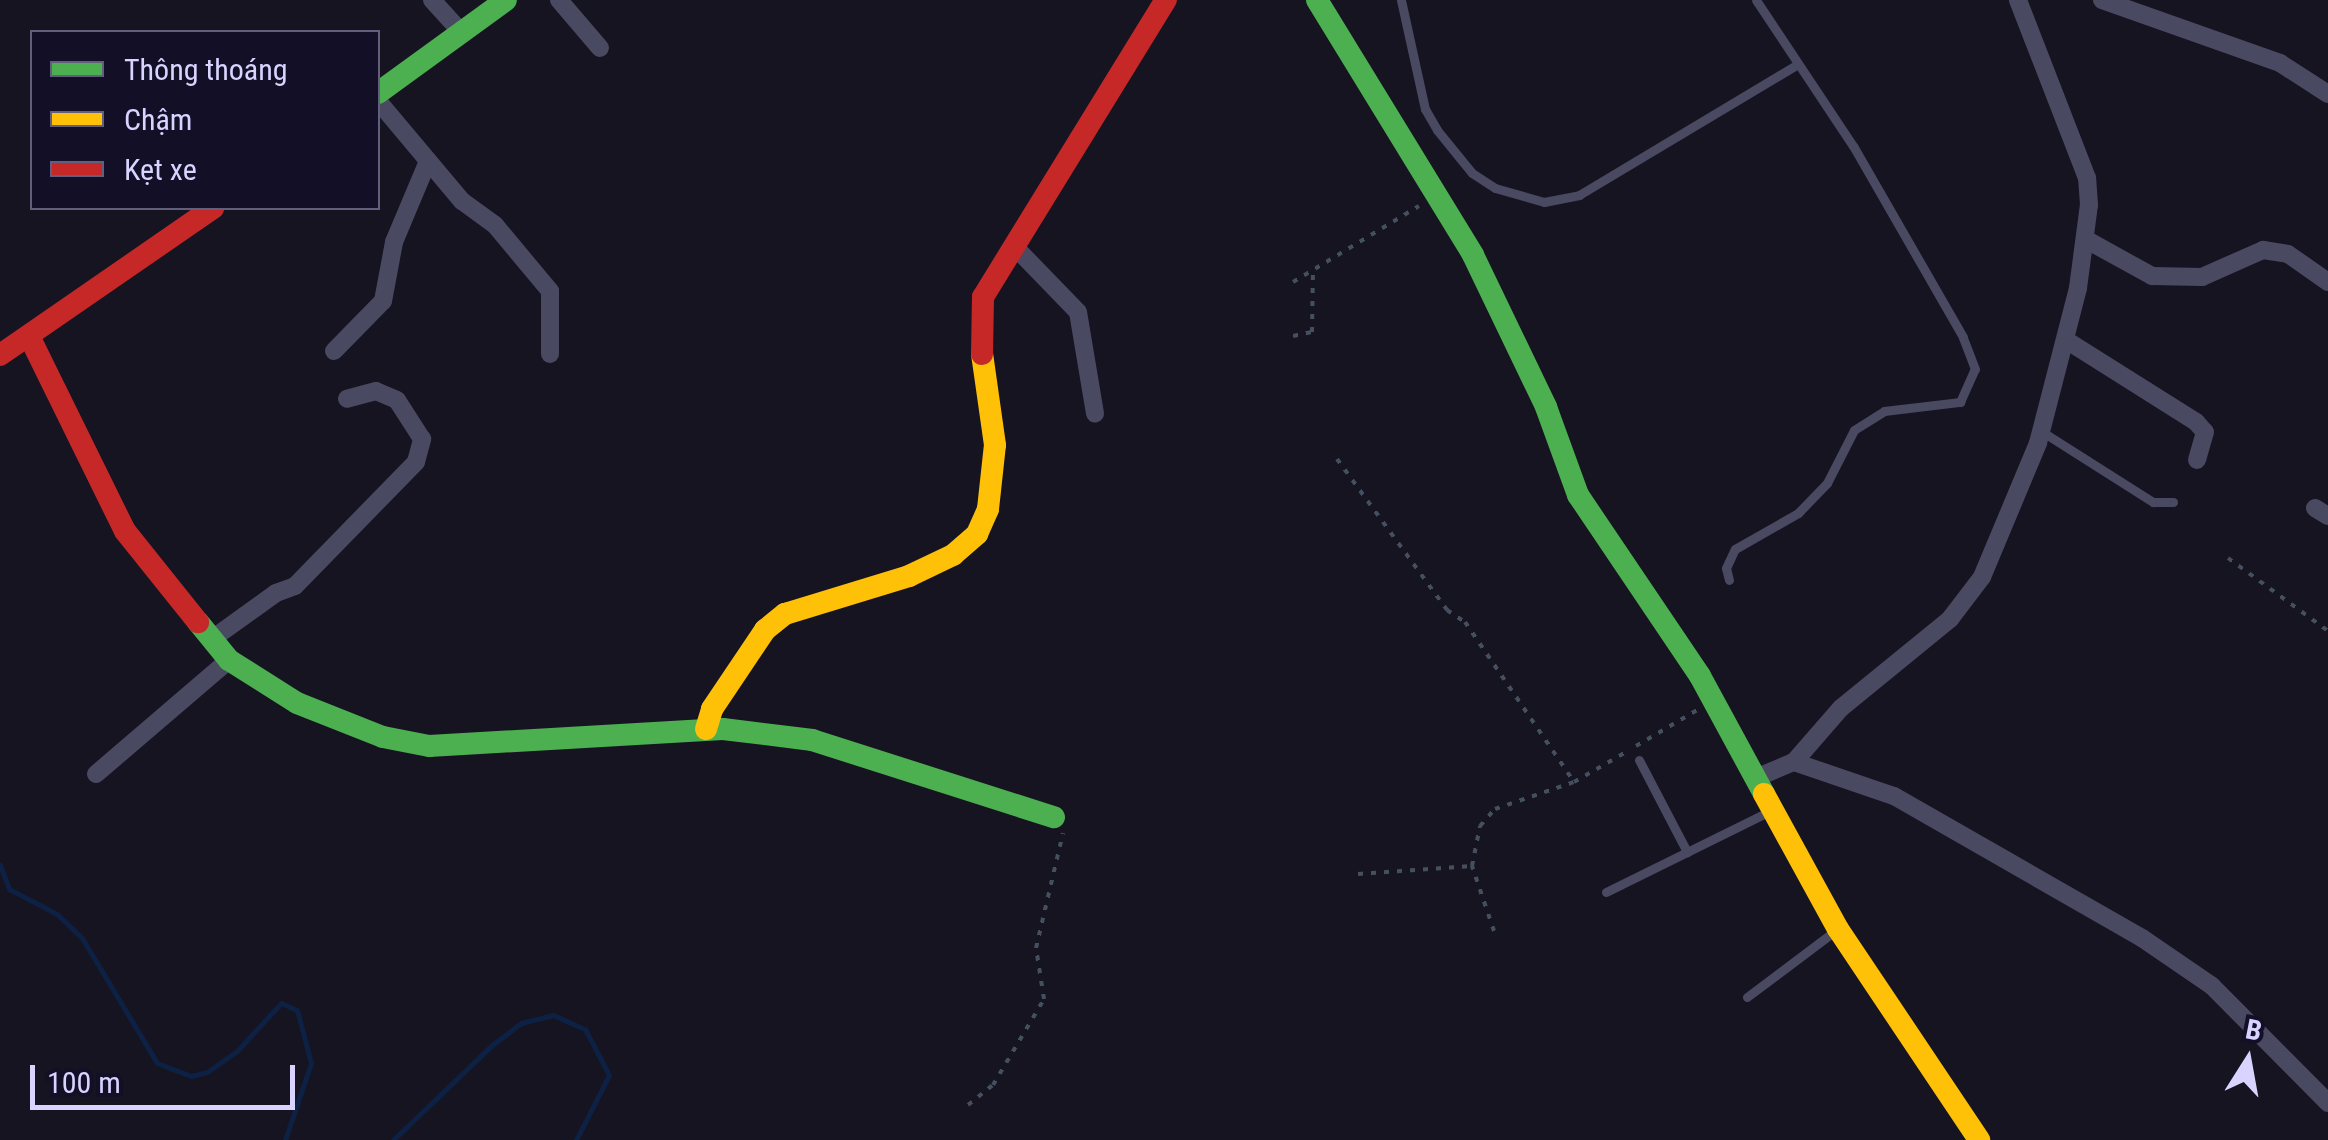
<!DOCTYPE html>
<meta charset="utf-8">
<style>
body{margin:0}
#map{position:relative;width:2328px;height:1140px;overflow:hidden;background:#161421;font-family:"Roboto Condensed",sans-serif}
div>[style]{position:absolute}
.stream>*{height:5px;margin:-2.5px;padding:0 2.5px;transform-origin:2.5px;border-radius:2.5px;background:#0d2144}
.path>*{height:4px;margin-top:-2px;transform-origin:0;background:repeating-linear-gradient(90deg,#44505f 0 5px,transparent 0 13px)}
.lane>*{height:9px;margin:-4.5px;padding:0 4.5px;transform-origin:4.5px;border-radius:4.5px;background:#4a4962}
.street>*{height:18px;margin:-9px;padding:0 9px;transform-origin:9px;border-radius:9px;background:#4a4962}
.fast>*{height:22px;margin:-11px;padding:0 11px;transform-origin:11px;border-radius:11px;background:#4caf50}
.slow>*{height:22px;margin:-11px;padding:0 11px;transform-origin:11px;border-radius:11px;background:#ffc107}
.jam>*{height:22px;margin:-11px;padding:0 11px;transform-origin:11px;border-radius:11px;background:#c62828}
span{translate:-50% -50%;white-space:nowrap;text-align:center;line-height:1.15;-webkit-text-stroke:9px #130f26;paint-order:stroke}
.legend{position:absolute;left:30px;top:30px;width:350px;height:180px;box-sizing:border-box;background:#130f26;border:2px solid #625e7d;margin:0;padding:12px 18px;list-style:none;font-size:30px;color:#d9d4ff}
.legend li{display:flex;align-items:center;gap:20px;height:50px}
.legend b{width:50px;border:2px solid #625e7d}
.north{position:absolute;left:2198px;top:1010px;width:100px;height:100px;-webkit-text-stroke:8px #130f26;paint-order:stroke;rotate:11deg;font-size:28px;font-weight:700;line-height:40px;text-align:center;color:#d9d4ff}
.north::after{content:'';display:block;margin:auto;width:35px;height:45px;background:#d9d4ff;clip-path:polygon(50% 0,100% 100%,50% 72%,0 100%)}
.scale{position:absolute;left:30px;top:1065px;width:265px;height:45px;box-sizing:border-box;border:5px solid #d9d4ff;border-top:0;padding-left:12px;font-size:30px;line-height:35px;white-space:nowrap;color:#d9d4ff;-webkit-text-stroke:8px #130f26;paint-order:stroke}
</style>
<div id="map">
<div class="stream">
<i style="left:0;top:865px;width:26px;rotate:69deg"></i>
<i style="left:9px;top:889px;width:54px;rotate:27.5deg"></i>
<i style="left:57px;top:914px;width:35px;rotate:44deg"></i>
<i style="left:82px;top:938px;width:146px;rotate:59deg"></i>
<i style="left:157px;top:1063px;width:36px;rotate:21deg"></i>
<i style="left:191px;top:1076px;width:16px;rotate:-14deg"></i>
<i style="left:207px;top:1072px;width:37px;rotate:-35deg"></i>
<i style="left:237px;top:1051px;width:65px;rotate:-47.5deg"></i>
<i style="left:281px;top:1003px;width:17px;rotate:24deg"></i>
<i style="left:297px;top:1010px;width:55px;rotate:75.2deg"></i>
<i style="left:311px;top:1063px;width:81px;rotate:108.7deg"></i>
<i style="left:393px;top:1140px;width:137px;rotate:-43.8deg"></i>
<i style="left:492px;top:1045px;width:36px;rotate:-37deg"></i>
<i style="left:521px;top:1023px;width:33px;rotate:-14deg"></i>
<i style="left:553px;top:1015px;width:35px;rotate:24deg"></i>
<i style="left:585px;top:1029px;width:52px;rotate:62.4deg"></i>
<i style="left:609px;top:1075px;width:73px;rotate:116.9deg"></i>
</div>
<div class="path">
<i style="left:1293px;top:282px;width:147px;rotate:-31.1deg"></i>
<i style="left:1293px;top:336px;width:19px;rotate:-12deg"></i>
<i style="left:1312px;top:332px;width:63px;rotate:-89.1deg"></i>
<i style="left:1337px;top:459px;width:187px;rotate:53.9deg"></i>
<i style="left:1447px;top:610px;width:22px;rotate:34deg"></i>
<i style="left:1465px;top:622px;width:194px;rotate:55.7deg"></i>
<i style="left:2228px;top:558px;width:124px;rotate:36.1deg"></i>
<i style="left:1636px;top:746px;width:71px;rotate:-30.5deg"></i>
<i style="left:1358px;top:874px;width:114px;rotate:-4deg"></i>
<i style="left:1494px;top:931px;width:69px;rotate:-108.7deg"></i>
<i style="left:1472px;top:866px;width:41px;rotate:-78.7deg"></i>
<i style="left:1480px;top:826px;width:23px;rotate:-49deg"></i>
<i style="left:1495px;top:809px;width:83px;rotate:-18.9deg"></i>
<i style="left:1574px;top:782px;width:62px;rotate:-29.9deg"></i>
<i style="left:968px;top:1105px;width:32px;rotate:-39deg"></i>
<i style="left:993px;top:1085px;width:100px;rotate:-59.3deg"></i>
<i style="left:1044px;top:999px;width:52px;rotate:-98.9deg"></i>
<i style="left:1036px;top:948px;width:118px;rotate:-76.8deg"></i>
</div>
<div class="lane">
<i style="left:1401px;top:0;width:112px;rotate:77.6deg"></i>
<i style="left:1425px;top:109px;width:24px;rotate:60deg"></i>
<i style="left:1437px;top:130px;width:55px;rotate:50.9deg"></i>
<i style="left:1472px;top:173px;width:27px;rotate:33deg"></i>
<i style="left:1495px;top:188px;width:51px;rotate:15.9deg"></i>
<i style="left:1544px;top:202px;width:36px;rotate:-11deg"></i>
<i style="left:1579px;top:195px;width:253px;rotate:-30.9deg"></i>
<i style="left:2041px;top:431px;width:133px;rotate:32.4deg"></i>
<i style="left:2153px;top:502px;width:20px"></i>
<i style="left:1729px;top:580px;width:12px;rotate:-104deg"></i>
<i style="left:1726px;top:568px;width:21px;rotate:-65deg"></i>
<i style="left:1735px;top:549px;width:73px;rotate:-29.7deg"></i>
<i style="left:1798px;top:513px;width:42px;rotate:-46deg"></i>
<i style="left:1827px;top:483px;width:59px;rotate:-63deg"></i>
<i style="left:1854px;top:430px;width:36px;rotate:-32deg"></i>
<i style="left:1884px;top:411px;width:77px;rotate:-6.8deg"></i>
<i style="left:1960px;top:402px;width:36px;rotate:-66deg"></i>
<i style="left:1975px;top:369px;width:34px;rotate:-111deg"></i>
<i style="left:1963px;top:337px;width:220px;rotate:-119.9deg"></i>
<i style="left:1853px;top:146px;width:175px;rotate:-123.6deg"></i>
<i style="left:1639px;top:760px;width:104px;rotate:62.4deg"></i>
<i style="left:1606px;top:892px;width:183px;rotate:-26.3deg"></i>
<i style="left:1747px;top:997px;width:110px;rotate:-36.9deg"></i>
</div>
<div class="street">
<i style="left:432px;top:0;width:45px;rotate:47.7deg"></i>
<i style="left:559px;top:0;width:63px;rotate:49.5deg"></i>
<i style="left:2102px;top:0;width:189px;rotate:19.5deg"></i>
<i style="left:2280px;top:63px;width:57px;rotate:32.9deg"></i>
<i style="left:378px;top:101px;width:131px;rotate:50deg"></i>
<i style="left:462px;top:201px;width:41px;rotate:36deg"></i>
<i style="left:495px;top:225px;width:86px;rotate:50.2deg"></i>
<i style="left:550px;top:291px;width:63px;rotate:90deg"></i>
<i style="left:2085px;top:239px;width:77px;rotate:28.9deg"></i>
<i style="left:2152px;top:276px;width:50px;rotate:1.1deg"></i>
<i style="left:2202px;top:277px;width:67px;rotate:-23.9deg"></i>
<i style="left:2263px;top:250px;width:25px;rotate:9deg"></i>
<i style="left:2288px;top:254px;width:49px;rotate:35deg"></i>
<i style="left:1013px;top:245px;width:93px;rotate:45.9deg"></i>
<i style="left:1078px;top:312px;width:103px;rotate:80.5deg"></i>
<i style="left:2066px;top:340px;width:154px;rotate:32.2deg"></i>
<i style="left:2196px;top:422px;width:13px;rotate:48deg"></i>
<i style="left:2205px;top:432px;width:29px;rotate:106deg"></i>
<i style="left:334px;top:351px;width:70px;rotate:-45.6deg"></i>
<i style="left:383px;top:301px;width:60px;rotate:-79.4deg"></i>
<i style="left:394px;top:242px;width:88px;rotate:-67.2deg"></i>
<i style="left:2315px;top:508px;width:15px;rotate:32deg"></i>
<i style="left:212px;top:639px;width:79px;rotate:-35.7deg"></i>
<i style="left:276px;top:593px;width:20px;rotate:-20deg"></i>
<i style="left:295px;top:586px;width:173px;rotate:-45.7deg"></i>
<i style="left:416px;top:462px;width:24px;rotate:-75deg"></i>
<i style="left:422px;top:439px;width:46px;rotate:-122.7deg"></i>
<i style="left:397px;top:400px;width:23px;rotate:-157deg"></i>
<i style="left:376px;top:391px;width:30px;rotate:165deg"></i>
<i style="left:1794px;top:762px;width:72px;rotate:-49deg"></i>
<i style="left:1841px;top:708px;width:141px;rotate:-39.2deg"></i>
<i style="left:1950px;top:619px;width:53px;rotate:-52.7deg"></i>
<i style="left:1982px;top:577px;width:145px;rotate:-67.3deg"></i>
<i style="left:2038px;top:443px;width:160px;rotate:-75.5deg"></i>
<i style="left:2078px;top:288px;width:84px;rotate:-82.5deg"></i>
<i style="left:2089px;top:205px;width:27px;rotate:-94deg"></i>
<i style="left:2087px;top:178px;width:191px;rotate:-111.2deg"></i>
<i style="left:96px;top:774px;width:175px;rotate:-40.6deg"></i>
<i style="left:1758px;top:777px;width:39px;rotate:-23deg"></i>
<i style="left:1794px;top:762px;width:106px;rotate:18.8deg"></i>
<i style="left:1894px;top:796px;width:286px;rotate:29.8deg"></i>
<i style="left:2142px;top:938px;width:85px;rotate:34.4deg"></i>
<i style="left:2212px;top:986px;width:165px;rotate:45.2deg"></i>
</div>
<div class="fast">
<i style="left:1317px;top:0;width:299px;rotate:58.5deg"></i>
<i style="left:1473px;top:255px;width:169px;rotate:64.3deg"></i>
<i style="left:1546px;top:407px;width:94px;rotate:70deg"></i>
<i style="left:1578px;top:495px;width:218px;rotate:56deg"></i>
<i style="left:1700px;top:676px;width:134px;rotate:61.5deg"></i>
<i style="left:378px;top:93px;width:158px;rotate:-36deg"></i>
<i style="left:198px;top:622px;width:49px;rotate:50.8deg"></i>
<i style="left:229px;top:660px;width:80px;rotate:32.3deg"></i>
<i style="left:297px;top:703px;width:92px;rotate:21.6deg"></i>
<i style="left:383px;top:737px;width:47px;rotate:11.1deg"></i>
<i style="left:429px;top:746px;width:294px;rotate:-3.3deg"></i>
<i style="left:723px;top:729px;width:90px;rotate:7deg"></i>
<i style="left:812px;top:740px;width:254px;rotate:17.7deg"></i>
</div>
<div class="slow">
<i style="left:706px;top:729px;width:21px;rotate:-73deg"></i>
<i style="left:712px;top:709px;width:95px;rotate:-56.1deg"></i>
<i style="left:765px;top:630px;width:26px;rotate:-39deg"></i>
<i style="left:785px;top:614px;width:130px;rotate:-17deg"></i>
<i style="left:909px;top:576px;width:49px;rotate:-25.5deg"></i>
<i style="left:953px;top:555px;width:32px;rotate:-41deg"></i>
<i style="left:977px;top:534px;width:27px;rotate:-66deg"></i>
<i style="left:988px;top:509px;width:64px;rotate:-83.8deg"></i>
<i style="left:995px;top:445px;width:92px;rotate:-98.1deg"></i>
<i style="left:1764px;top:794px;width:154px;rotate:61.3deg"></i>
<i style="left:1838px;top:929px;width:254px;rotate:56.2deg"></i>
</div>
<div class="jam">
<i style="left:29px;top:336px;width:217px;rotate:63.8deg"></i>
<i style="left:125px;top:531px;width:117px;rotate:51.3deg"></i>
<i style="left:982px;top:354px;width:57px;rotate:-89deg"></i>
<i style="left:983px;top:297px;width:349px;rotate:-58.4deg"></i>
<i style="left:0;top:355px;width:259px;rotate:-34.6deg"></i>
</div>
<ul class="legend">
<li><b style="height:12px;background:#4caf50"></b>Thông thoáng</li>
<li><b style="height:12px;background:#ffc107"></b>Chậm</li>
<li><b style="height:12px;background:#c62828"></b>Kẹt xe</li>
</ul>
<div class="north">B</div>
<div class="scale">100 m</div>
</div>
